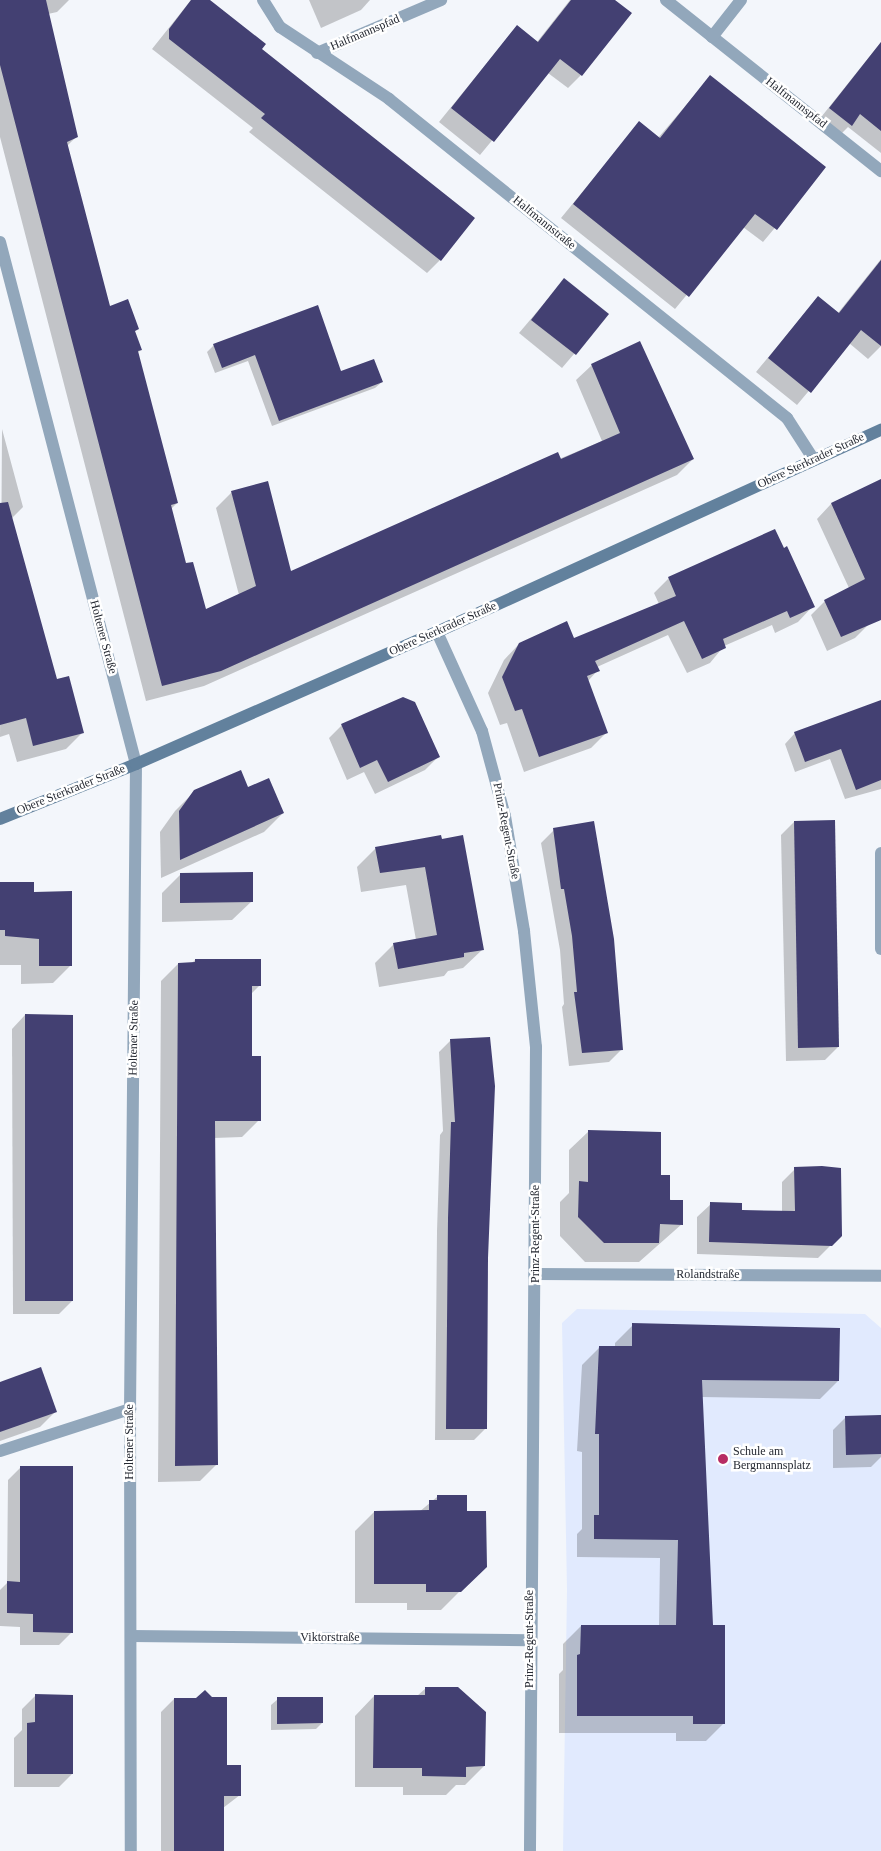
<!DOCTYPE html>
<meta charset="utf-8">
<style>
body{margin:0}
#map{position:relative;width:881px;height:1851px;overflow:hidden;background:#f3f6fb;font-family:"Times New Roman",serif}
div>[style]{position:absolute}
.built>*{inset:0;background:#e1eafe}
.shadow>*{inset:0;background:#0003}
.building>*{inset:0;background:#434072}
.street>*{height:12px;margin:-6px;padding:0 6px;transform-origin:6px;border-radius:6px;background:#92a7bb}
.secondary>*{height:12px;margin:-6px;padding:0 6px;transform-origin:6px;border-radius:6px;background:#62819d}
.dots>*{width:14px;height:14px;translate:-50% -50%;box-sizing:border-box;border:2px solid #fff;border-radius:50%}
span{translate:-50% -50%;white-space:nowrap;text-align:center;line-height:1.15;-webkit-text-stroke:5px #fff;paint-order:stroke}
.street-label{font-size:12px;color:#252932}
.poi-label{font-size:12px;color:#252932}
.left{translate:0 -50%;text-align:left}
</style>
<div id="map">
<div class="built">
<i style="clip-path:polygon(577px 1309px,865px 1314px,881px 1328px,881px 1851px,563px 1851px,567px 1590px,562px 1323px)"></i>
</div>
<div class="shadow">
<i style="clip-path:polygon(0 0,69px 0,57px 12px,48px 14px,76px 137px,67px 146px,110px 308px,137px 329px,134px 332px,141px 350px,137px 353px,177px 503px,171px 509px,185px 565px,205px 610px,239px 595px,216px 508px,232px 492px,291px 572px,602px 441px,576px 380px,592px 365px,693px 459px,677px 475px,204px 686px,146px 701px,0 137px)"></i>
<i style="clip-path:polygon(191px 0,208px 0,260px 49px,440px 260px,427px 273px,249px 132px,253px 128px,152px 49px)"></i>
<i style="clip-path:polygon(309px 0,370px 0,361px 10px,321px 28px)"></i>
<i style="clip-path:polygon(570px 0,613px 0,581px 75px,568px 88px,548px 73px,480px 155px,439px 122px,517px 26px,537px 42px)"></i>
<i style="clip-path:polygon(881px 42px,881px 153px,848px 127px,838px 137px,818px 121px)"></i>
<i style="clip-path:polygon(710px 77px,825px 168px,763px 242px,743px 227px,675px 309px,561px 218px,639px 123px,658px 138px)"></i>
<i style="clip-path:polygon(881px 259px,881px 346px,868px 359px,849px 343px,797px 405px,756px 372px,818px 297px,838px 313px)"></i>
<i style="clip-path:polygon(564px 280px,608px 314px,562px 368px,519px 333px)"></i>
<i style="clip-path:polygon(214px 345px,341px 373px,382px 382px,375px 388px,272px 426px,248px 361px,215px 373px,207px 352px)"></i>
<i style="clip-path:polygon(2px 429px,23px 507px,11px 519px,56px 680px,83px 732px,66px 749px,17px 762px,9px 734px,0 737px)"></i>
<i style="clip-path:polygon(881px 482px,881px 612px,855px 638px,827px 651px,811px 615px,825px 601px,849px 588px,817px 519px,831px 504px)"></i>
<i style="clip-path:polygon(669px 578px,813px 606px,798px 622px,775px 633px,772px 625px,724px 646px,710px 663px,687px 673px,668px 635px,597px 667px,598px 670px,588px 681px,606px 733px,591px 748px,524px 772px,507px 723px,500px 725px,488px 693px,504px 660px,519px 644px,574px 639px,659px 604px,654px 593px)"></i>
<i style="clip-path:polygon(881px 702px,881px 789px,845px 799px,830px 759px,795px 772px,785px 744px,795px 733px)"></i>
<i style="clip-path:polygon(342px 725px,438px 757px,425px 770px,375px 794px,364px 772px,347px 780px,329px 738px)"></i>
<i style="clip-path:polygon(248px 789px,283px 813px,264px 832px,161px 878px,160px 832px,175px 811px,195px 791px)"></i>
<i style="clip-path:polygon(794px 822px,838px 1047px,825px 1060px,786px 1061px,781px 835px)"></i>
<i style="clip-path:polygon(554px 830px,622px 1049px,609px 1062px,569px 1066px,562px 1007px,564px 1004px,560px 950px,541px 843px)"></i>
<i style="clip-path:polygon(440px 837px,483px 949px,463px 968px,448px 971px,444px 976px,379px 987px,375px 963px,394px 944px,416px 940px,406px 885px,361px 892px,357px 867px,376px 848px)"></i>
<i style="clip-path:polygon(181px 874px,252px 901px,232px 920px,162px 922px,162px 893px)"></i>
<i style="clip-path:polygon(0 884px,33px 893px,71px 965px,53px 983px,21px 984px,21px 965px,0 965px)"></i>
<i style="clip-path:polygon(195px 960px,260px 985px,251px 994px,251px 1058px,259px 1120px,242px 1137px,214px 1138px,217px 1464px,200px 1481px,158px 1482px,161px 981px,178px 964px,191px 964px)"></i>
<i style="clip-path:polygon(25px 1015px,72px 1301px,59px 1314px,13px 1314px,12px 1029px)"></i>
<i style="clip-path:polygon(489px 1038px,494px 1086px,487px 1258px,486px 1428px,474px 1440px,435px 1440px,437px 1231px,440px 1135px,443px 1131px,439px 1052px,451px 1040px)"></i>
<i style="clip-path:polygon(589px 1131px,659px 1176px,682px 1224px,639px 1262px,585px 1262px,560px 1236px,560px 1202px,569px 1193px,569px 1150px)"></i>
<i style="clip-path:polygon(795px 1169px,840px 1236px,818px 1258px,697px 1254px,697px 1217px,711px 1204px,741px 1211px,782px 1212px,782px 1182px)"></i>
<i style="clip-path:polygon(633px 1325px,838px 1381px,820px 1399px,701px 1397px,712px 1626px,724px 1723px,706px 1741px,676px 1741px,676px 1733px,559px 1733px,559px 1674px,563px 1670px,563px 1644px,581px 1626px,659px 1626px,660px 1558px,577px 1557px,577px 1534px,582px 1529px,582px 1452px,577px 1451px,582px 1365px,600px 1347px,615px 1347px,615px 1343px)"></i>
<i style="clip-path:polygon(0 1383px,55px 1412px,40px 1427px,0 1441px)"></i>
<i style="clip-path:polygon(881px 1416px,881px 1457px,871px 1467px,833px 1468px,833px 1430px,846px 1417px)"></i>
<i style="clip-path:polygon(21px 1467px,72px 1632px,59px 1645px,20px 1645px,20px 1627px,0 1626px,0 1590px,7px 1583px,8px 1480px)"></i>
<i style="clip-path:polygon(437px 1497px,466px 1512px,485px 1566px,441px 1610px,407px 1610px,407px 1603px,355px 1603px,355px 1531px,374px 1512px,419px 1512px)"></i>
<i style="clip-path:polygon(426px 1688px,484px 1766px,465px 1785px,456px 1785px,446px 1795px,403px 1795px,403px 1787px,355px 1787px,355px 1716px,374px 1696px,417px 1696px)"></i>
<i style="clip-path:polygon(36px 1695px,72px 1774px,59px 1787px,14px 1787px,14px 1738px,22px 1730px,22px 1709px)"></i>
<i style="clip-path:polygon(174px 1699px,226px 1766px,240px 1795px,223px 1808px,222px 1851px,161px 1851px,161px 1712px)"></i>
<i style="clip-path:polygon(278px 1699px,322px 1723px,316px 1729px,271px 1730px,271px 1705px)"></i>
</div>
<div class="building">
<i style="clip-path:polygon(0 0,46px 0,78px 137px,67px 142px,110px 306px,128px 299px,139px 329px,135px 331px,142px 350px,138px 351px,178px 503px,171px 505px,186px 563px,193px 562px,206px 609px,256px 586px,231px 491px,268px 481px,291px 571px,558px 452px,561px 459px,620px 433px,591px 364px,640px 341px,694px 459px,221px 671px,162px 686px,0 65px)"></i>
<i style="clip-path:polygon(191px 0,210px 0,266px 44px,262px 49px,475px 218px,441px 261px,261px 118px,265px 114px,169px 39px,169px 29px)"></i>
<i style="clip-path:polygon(571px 0,615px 0,632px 13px,582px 76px,560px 59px,494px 142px,451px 108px,517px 25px,538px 42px)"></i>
<i style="clip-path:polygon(881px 42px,881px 131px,860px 114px,852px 126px,829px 108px)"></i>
<i style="clip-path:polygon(710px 75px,826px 167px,777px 230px,755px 214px,689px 297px,573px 204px,639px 121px,660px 138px)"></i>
<i style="clip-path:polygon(881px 260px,881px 346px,861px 330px,811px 393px,768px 358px,818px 296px,839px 313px)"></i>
<i style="clip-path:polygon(564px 278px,609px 314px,576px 355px,531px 320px)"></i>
<i style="clip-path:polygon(318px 305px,341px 371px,374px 359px,383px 382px,279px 421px,255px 355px,222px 368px,213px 344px)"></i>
<i style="clip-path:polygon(881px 479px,881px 620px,841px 637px,824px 600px,865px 579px,831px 503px)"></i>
<i style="clip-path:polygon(8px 502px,57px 679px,69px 676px,84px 733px,33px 746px,26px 718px,0 725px,0 503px)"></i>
<i style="clip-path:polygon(775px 529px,784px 548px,787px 546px,815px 607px,790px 618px,787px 611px,723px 639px,726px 648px,702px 659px,684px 621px,595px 661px,600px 671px,587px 676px,608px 733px,539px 757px,522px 709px,515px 711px,502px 677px,519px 643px,567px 621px,574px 638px,676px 596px,668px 577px)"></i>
<i style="clip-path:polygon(403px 697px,415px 702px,440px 757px,388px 782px,377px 760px,360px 768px,341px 724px)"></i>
<i style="clip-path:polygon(881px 700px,881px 780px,856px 790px,841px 749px,805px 762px,794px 732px)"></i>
<i style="clip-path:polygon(241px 770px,248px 787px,269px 778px,284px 813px,180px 860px,179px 811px,194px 790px)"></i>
<i style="clip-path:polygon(835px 820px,839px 1047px,798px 1048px,794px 821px)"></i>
<i style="clip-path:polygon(594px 821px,614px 939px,623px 1050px,582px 1053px,574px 992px,577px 992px,572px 936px,564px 889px,561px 889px,553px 828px)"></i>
<i style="clip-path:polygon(441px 835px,442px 839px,463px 835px,484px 950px,464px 953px,464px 957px,398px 969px,393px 943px,437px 935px,425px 867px,380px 873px,375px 847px)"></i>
<i style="clip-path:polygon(253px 872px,253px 902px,180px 903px,180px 873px)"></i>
<i style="clip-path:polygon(0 882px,34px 882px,34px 892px,72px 891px,72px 966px,39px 966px,39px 939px,5px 936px,5px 930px,0 930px)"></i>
<i style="clip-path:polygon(195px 959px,261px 959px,261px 986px,252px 986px,252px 1056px,261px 1056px,261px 1121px,215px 1121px,218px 1465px,175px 1466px,178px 963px,195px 962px)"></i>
<i style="clip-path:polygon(25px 1014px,73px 1015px,73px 1301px,25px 1301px)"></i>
<i style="clip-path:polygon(490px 1037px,495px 1086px,488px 1258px,487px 1429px,446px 1429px,448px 1218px,451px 1122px,455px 1122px,450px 1039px)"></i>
<i style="clip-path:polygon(588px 1130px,661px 1132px,661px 1175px,670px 1175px,670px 1200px,683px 1200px,683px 1225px,660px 1224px,659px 1243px,604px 1243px,578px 1217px,579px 1181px,588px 1182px)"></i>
<i style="clip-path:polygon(822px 1166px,841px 1168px,842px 1236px,832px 1246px,709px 1242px,710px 1202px,742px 1203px,742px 1210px,795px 1211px,794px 1167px)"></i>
<i style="clip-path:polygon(632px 1323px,840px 1328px,839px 1381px,702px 1380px,713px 1625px,725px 1625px,725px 1724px,693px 1724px,693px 1716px,577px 1716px,577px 1655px,580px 1654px,581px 1625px,676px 1625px,678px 1540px,594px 1539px,594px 1515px,599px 1515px,599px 1434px,595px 1434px,599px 1346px,632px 1346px)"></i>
<i style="clip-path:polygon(41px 1367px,57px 1412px,0 1432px,0 1382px)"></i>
<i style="clip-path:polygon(881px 1415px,881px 1454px,846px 1455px,845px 1416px)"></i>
<i style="clip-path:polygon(20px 1466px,73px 1466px,73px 1633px,33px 1632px,33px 1614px,7px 1613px,7px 1581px,20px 1582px)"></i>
<i style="clip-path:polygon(437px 1495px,467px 1495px,467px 1511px,486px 1511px,487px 1567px,461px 1592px,426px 1592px,426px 1584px,374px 1584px,374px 1511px,429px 1510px,429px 1500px,437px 1500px)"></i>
<i style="clip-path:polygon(425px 1687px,458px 1687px,486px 1712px,485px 1766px,466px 1767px,466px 1777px,422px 1776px,422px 1768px,373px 1768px,374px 1695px,425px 1695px)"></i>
<i style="clip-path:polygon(205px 1690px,212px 1697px,227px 1697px,227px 1765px,241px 1765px,241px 1796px,224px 1796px,224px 1851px,174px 1851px,174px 1698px,196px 1698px)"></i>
<i style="clip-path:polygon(35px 1694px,73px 1695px,73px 1774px,27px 1774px,27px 1723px,35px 1722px)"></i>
<i style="clip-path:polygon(277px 1697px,323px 1697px,323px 1723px,277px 1724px)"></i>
</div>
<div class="street">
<i style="left:263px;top:0;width:32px;rotate:58deg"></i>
<i style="left:280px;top:27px;width:131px;rotate:33.4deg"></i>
<i style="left:389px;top:99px;width:510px;rotate:38.71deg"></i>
<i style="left:787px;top:418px;width:50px;rotate:57.3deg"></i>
<i style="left:666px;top:0;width:275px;rotate:38.5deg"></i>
<i style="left:712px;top:37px;width:47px;rotate:-51.9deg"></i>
<i style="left:317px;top:53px;width:135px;rotate:-23.1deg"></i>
<i style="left:0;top:242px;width:539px;rotate:75.4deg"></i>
<i style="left:136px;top:764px;width:645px;rotate:90.53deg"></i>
<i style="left:130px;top:1409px;width:442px;rotate:89.9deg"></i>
<i style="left:437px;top:632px;width:109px;rotate:65.6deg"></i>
<i style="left:482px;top:731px;width:88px;rotate:74.9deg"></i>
<i style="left:505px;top:816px;width:117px;rotate:80.6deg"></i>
<i style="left:524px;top:931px;width:117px;rotate:84.1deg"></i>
<i style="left:536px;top:1047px;width:804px;rotate:90.43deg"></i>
<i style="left:881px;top:853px;width:96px;rotate:90deg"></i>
<i style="left:536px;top:1274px;width:345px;rotate:0.3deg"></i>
<i style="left:0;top:1451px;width:137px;rotate:-17.9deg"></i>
<i style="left:131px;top:1636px;width:398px;rotate:0.6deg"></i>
</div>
<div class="secondary">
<i style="left:0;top:819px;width:147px;rotate:-22deg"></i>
<i style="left:136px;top:764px;width:329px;rotate:-23.7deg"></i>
<i style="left:437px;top:632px;width:488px;rotate:-24.5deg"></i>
</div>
<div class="dots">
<i style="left:723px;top:1459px;background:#b72c64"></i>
</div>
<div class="street-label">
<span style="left:365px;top:33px;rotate:-23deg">Halfmannspfad</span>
<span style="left:796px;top:103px;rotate:38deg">Halfmannspfad</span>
<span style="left:544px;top:223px;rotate:39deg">Halfmannstraße</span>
<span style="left:811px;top:461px;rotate:-25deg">Obere Sterkrader Straße</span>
<span style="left:443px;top:629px;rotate:-24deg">Obere Sterkrader Straße</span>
<span style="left:103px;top:637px;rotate:75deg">Holtener Straße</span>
<span style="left:71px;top:790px;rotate:-22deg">Obere Sterkrader Straße</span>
<span style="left:506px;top:831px;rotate:79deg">Prinz-Regent-Straße</span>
<span style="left:134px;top:1038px;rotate:-89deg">Holtener Straße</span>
<span style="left:536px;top:1234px;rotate:-90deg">Prinz-Regent-Straße</span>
<span style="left:708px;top:1275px">Rolandstraße</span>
<span style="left:130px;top:1442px;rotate:-90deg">Holtener Straße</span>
<span style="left:330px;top:1638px">Viktorstraße</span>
<span style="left:530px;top:1639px;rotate:-90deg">Prinz-Regent-Straße</span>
</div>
<div class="poi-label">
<span class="left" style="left:733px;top:1459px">Schule am<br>Bergmannsplatz</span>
</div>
</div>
